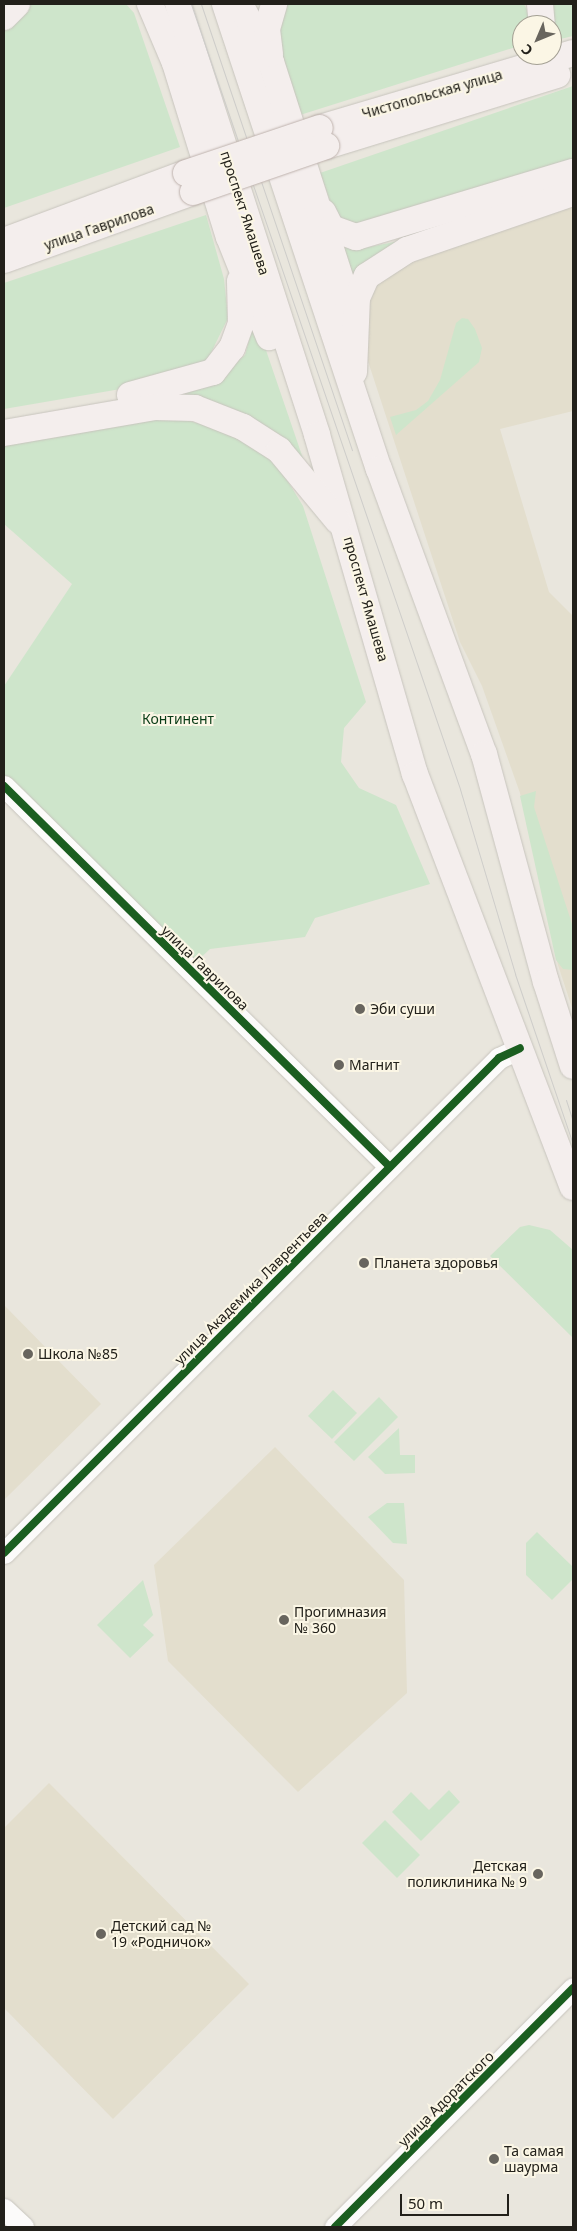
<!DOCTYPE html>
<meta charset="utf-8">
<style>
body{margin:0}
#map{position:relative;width:577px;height:2231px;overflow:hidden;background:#e9e6dd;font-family:"Noto Sans",sans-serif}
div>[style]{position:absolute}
.built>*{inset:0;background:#e3decd}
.green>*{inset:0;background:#cee5cb}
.roads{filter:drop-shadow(0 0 1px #c7c4bd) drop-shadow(0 0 1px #c7c4bd)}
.minor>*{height:21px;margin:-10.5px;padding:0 10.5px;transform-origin:10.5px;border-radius:10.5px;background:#fcfbfa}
.major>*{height:26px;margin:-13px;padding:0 13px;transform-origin:13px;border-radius:13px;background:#f4eeed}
.tram>*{height:1px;margin:-0.5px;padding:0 0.5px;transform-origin:0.5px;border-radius:0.5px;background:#cecdca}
.bridges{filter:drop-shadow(0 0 1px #beb2ad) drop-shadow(0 0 1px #beb2ad)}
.major-bridge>*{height:26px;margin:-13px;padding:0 13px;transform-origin:13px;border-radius:13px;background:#f4eeed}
.cycleway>*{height:8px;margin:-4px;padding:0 4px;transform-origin:4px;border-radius:4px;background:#1b5e20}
.dots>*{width:14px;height:14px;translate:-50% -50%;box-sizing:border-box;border:2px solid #fbf6e5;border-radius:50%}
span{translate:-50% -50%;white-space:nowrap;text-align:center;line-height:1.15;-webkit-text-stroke:4px #fbf6e5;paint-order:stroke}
.street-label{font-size:14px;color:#22201a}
.park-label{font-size:14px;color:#093c16}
.poi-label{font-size:14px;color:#22201a}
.left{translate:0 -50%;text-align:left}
.right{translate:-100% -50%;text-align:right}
.frame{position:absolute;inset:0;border:5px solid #22201a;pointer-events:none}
.north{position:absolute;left:512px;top:15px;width:50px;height:50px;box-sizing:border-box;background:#fbf6e5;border:1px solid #a4a094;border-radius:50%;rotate:225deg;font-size:14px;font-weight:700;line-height:20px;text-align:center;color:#22201a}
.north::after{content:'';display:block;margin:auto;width:18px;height:22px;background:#68655e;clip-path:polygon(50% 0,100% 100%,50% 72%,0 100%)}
.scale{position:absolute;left:400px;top:2194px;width:109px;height:22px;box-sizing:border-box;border:2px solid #22201a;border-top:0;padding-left:6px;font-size:15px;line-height:18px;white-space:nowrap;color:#22201a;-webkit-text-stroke:4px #fbf6e5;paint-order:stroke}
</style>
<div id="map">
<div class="built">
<i style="clip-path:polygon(573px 199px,573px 411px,500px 429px,549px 592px,573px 616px,573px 1011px,558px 965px,520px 793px,482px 686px,460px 642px,363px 346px,373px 279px,387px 266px)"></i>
<i style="clip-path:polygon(4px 1305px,101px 1404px,4px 1500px)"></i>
<i style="clip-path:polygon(275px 1447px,404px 1580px,407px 1693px,298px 1792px,168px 1661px,154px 1565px)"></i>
<i style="clip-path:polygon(49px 1783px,249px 1984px,113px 2119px,4px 2008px,4px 1828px)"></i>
</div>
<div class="green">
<i style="clip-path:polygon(28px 4px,126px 4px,134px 13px,180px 147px,4px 208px,4px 28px)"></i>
<i style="clip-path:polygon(283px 4px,524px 4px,534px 25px,522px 25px,519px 46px,300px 115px,274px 32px)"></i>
<i style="clip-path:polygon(546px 4px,573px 4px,573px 36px,552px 41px)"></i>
<i style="clip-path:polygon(573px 86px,573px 167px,361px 230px,336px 218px,320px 173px)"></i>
<i style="clip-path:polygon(206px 215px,224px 279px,228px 318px,205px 365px,144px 385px,4px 409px,4px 283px)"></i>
<i style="clip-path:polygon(399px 241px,349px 285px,335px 243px,359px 249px)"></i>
<i style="clip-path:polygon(255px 318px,310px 479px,224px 410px,172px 393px,218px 378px,245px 355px)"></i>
<i style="clip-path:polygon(462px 318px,468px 319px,475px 329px,482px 348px,479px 362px,396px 435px,390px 417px,416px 410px,428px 401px,440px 380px,456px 323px)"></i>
<i style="clip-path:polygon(180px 419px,232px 431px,276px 462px,303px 506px,366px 702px,344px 728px,341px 762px,359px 788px,396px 805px,430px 884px,315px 918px,305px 937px,210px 949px,193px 965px,4px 775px,4px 686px,72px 584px,4px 524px,4px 441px,145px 420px)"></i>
<i style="clip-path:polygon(536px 791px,534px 807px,573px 927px,573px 970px,563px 969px,556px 960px,520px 796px)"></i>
<i style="clip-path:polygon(529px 1225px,550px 1230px,573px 1250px,573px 1338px,490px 1256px,520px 1227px)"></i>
<i style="clip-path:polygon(333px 1390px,357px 1413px,332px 1439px,308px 1416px)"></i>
<i style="clip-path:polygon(379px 1397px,398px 1417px,354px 1461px,334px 1442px)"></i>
<i style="clip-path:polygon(399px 1428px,400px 1455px,415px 1455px,415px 1473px,385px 1474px,368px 1457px)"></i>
<i style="clip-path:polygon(387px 1503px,404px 1503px,407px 1544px,393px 1543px,368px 1517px)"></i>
<i style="clip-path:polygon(537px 1532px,573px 1567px,573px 1579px,552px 1600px,526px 1575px,526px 1543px)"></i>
<i style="clip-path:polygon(143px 1580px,153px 1615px,143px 1625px,154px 1635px,130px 1658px,97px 1625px)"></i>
<i style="clip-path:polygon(449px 1790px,460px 1802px,421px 1841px,392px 1812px,411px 1792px,429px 1810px)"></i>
<i style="clip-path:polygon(385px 1820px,420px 1855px,397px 1878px,362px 1843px)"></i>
</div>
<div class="roads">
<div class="minor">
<i style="left:4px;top:786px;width:542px;rotate:44.63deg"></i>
<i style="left:4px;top:1553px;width:700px;rotate:-45deg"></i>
<i style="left:499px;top:1058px;width:23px;rotate:-25deg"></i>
<i style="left:4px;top:2209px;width:26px;rotate:43deg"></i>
<i style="left:335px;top:2227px;width:337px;rotate:-45.1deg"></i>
</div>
<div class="major">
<i style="left:150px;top:4px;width:64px;rotate:67deg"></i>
<i style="left:175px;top:63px;width:182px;rotate:72.8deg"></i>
<i style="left:229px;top:237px;width:108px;rotate:68.2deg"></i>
<i style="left:178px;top:4px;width:453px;rotate:72.1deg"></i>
<i style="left:317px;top:435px;width:353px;rotate:73.9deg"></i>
<i style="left:415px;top:774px;width:442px;rotate:69.1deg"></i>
<i style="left:225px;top:4px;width:490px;rotate:71.7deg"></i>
<i style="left:379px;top:469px;width:304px;rotate:69.8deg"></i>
<i style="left:484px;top:754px;width:236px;rotate:74.8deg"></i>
<i style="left:546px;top:982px;width:88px;rotate:72.2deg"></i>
<i style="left:240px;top:4px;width:66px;rotate:61.9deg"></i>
<i style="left:271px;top:62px;width:269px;rotate:72.2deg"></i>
<i style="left:540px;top:4px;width:21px;rotate:85deg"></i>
<i style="left:4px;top:17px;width:18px;rotate:-45deg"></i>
<i style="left:270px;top:54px;width:25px;rotate:-97deg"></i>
<i style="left:267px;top:29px;width:26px;rotate:-74deg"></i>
<i style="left:320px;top:128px;width:264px;rotate:-16.5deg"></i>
<i style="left:326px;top:146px;width:242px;rotate:-17.1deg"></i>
<i style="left:323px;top:212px;width:18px;rotate:63deg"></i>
<i style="left:331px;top:228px;width:27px;rotate:20deg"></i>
<i style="left:356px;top:237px;width:227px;rotate:-16.7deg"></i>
<i style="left:4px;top:241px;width:194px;rotate:-20.5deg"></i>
<i style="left:4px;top:260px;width:201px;rotate:-19.8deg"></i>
<i style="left:354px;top:372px;width:74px;rotate:-87.7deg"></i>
<i style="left:357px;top:298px;width:24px;rotate:-66deg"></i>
<i style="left:367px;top:276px;width:48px;rotate:-33deg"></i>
<i style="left:407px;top:250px;width:176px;rotate:-19deg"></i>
<i style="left:130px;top:395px;width:86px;rotate:-15.5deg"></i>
<i style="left:213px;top:372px;width:31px;rotate:-52deg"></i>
<i style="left:232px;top:348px;width:27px;rotate:-70deg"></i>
<i style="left:241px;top:323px;width:42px;rotate:-91.4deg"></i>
<i style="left:4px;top:433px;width:152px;rotate:-9.8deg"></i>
<i style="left:154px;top:407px;width:41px;rotate:1.4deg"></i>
<i style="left:195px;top:408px;width:52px;rotate:21.6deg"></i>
<i style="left:243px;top:427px;width:43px;rotate:32.6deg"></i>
<i style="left:279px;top:450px;width:92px;rotate:50.3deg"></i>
</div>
</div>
<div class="tram">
<i style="left:191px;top:4px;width:830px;rotate:71.08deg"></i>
<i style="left:460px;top:789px;width:193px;rotate:73.4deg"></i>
<i style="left:515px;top:974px;width:180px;rotate:71.2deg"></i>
<i style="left:201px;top:4px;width:471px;rotate:71.3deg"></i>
<i style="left:566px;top:1100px;width:23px;rotate:72deg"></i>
</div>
<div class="bridges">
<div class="major-bridge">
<i style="left:186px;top:173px;width:141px;rotate:-18.6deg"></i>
<i style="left:193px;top:192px;width:141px;rotate:-19.1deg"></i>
</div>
</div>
<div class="cycleway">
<i style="left:4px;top:786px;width:542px;rotate:44.63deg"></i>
<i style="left:4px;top:1553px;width:700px;rotate:-45deg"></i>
<i style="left:499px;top:1058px;width:23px;rotate:-25deg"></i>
<i style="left:335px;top:2227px;width:337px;rotate:-45.1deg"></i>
</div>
<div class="dots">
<i style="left:360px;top:1009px;background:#68655e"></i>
<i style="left:339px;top:1065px;background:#68655e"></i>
<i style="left:364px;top:1263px;background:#68655e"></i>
<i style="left:28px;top:1354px;background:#68655e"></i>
<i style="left:284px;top:1620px;background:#68655e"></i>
<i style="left:538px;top:1874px;background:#68655e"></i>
<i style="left:101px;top:1934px;background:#68655e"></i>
<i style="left:494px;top:2159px;background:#68655e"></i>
</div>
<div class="street-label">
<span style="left:432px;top:94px;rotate:-16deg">Чистопольская улица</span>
<span style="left:245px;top:213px;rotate:72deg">проспект Ямашева</span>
<span style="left:99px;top:227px;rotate:-19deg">улица Гаврилова</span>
<span style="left:366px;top:599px;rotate:74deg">проспект Ямашева</span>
<span style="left:205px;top:968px;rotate:44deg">улица Гаврилова</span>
<span style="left:251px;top:1288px;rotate:-45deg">улица Академика Лаврентьева</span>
<span style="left:446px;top:2099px;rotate:-45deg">улица Адоратского</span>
</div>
<div class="park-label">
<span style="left:178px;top:719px">Континент</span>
</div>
<div class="poi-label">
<span class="left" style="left:370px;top:1009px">Эби суши</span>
<span class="left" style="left:349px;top:1065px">Магнит</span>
<span class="left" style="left:374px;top:1263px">Планета здоровья</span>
<span class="left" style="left:38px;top:1354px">Школа №85</span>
<span class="left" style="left:294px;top:1620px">Прогимназия<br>№ 360</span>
<span class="right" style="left:527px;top:1874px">Детская<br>поликлиника № 9</span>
<span class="left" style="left:111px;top:1934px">Детский сад №<br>19 «Родничок»</span>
<span class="left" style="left:504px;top:2159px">Та самая<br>шаурма</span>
</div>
<div class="frame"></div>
<div class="north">С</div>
<div class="scale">50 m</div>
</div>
